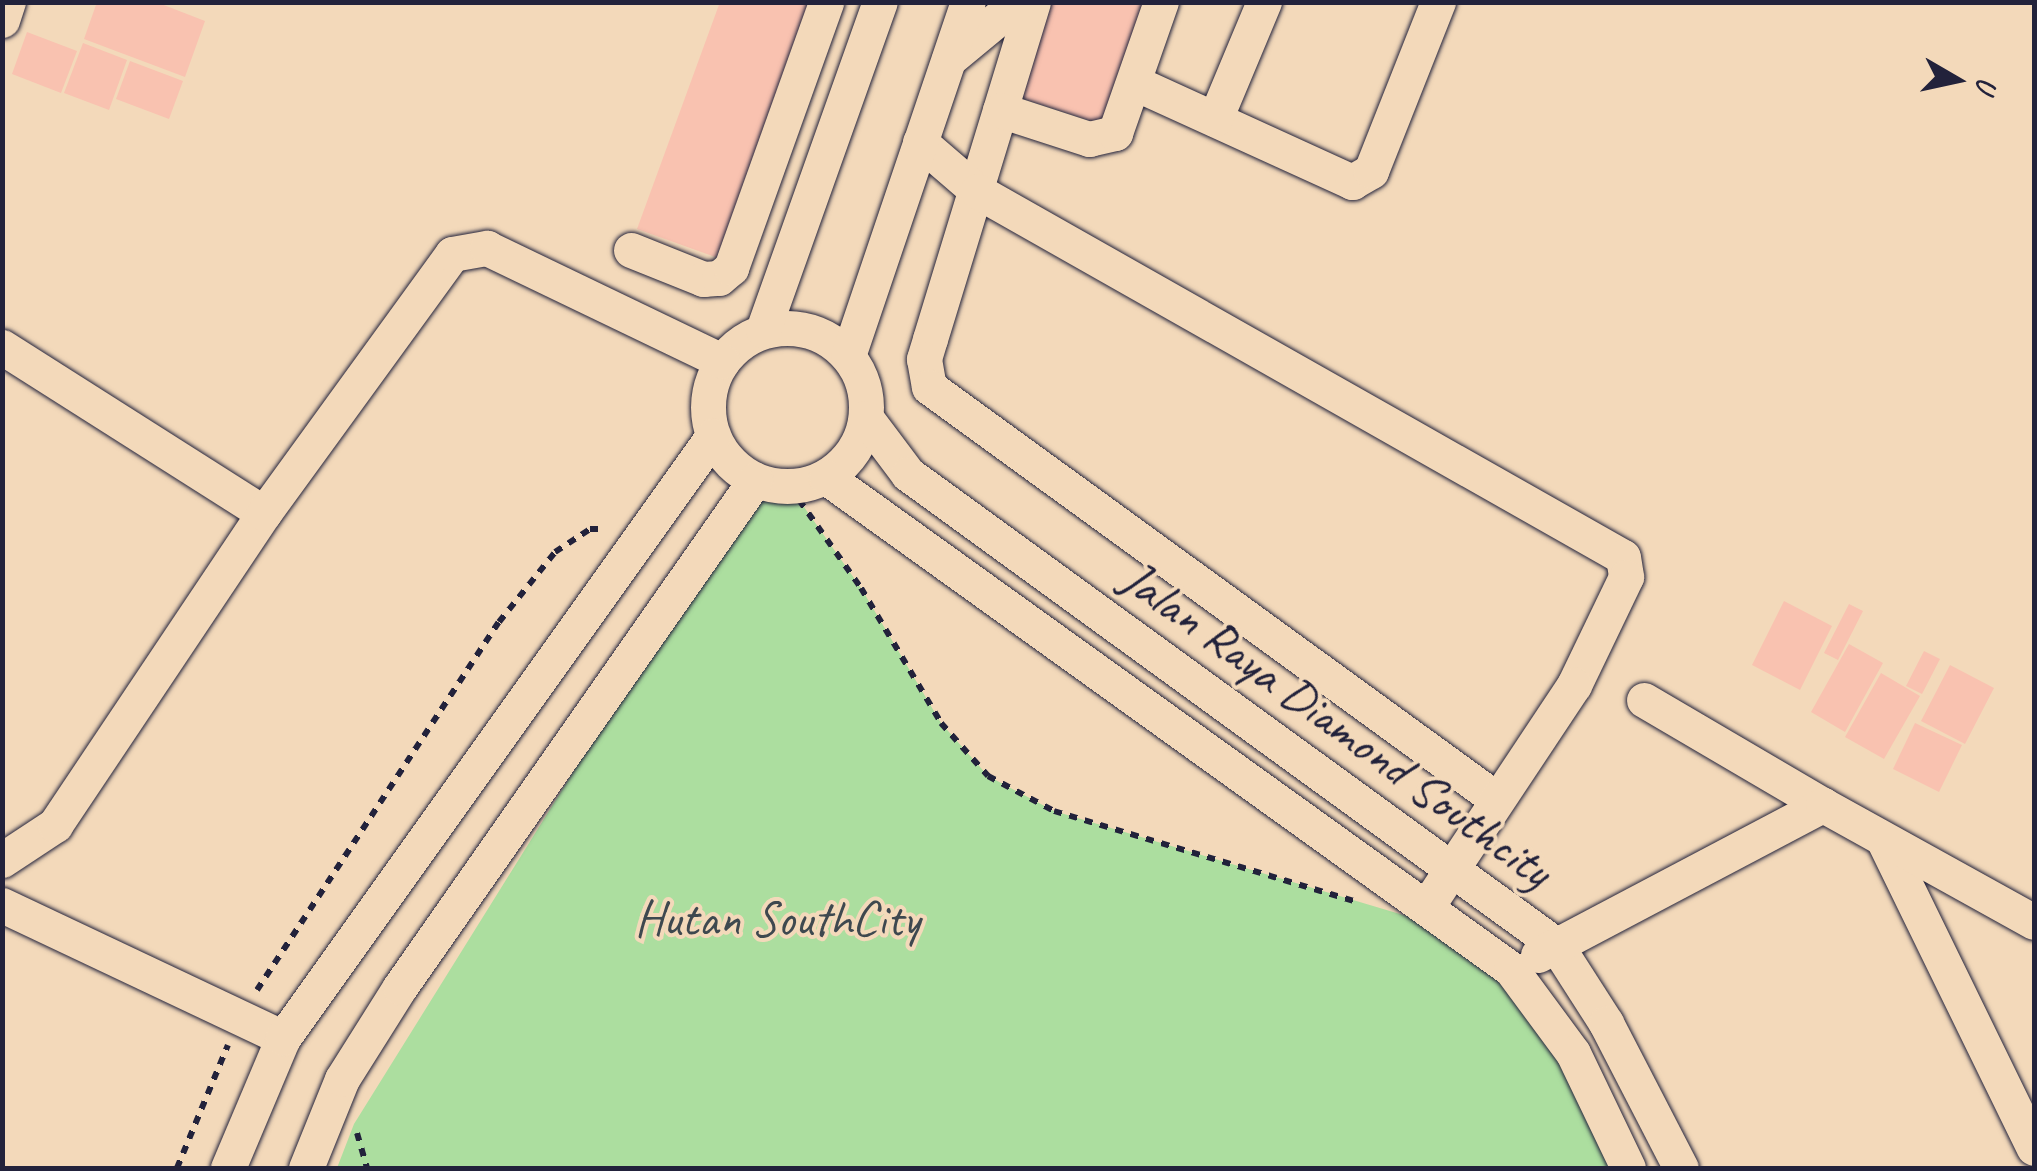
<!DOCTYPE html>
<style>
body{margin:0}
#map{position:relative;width:2037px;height:1171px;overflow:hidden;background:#f3d9ba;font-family:Caveat,sans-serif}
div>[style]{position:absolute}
.green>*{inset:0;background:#acde9f}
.building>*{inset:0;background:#f9c2b0}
.path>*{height:6px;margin-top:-3px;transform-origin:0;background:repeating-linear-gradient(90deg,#22223b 0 8px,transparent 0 16px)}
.roads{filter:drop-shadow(0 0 2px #22223b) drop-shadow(0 0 2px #22223b)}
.minor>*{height:35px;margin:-17.5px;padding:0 17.5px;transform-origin:17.5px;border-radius:17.5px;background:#f3d9ba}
.minor>.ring{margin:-17.5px;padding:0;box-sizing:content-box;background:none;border:35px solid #f3d9ba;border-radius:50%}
span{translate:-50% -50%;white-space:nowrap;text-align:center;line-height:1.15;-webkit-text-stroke:8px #f3d9ba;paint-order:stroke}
.street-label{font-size:50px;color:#22223b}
.park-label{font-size:50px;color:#3e484f}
.frame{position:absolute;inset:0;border:5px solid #22223b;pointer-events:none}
.north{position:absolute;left:1907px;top:30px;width:100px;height:100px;-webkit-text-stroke:8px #f3d9ba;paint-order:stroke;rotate:99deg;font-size:28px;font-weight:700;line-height:40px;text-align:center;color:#22223b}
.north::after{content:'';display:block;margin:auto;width:35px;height:45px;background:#22223b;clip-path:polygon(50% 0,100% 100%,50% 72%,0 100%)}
</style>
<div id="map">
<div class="green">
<i style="clip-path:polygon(755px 480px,790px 487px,861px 588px,941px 723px,988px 776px,1054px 811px,1467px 934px,1511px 969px,1628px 1168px,337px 1168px,354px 1124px)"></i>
</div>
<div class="building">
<i style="clip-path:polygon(97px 2px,156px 2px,205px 21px,185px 77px,84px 39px)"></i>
<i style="clip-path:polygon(720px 2px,815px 2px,721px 259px,637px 229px)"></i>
<i style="clip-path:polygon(1052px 2px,1154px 2px,1113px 128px,1021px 98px)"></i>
<i style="clip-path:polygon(27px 32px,77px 51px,61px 93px,12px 74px)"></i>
<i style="clip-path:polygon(83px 43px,127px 60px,109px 110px,64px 93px)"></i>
<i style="clip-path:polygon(130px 61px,183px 81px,169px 119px,116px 99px)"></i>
<i style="clip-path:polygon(1784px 601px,1832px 626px,1800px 690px,1752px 665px)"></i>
<i style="clip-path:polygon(1849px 604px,1863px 611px,1838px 660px,1824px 653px)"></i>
<i style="clip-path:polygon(1849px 644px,1883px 663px,1845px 732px,1811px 712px)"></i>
<i style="clip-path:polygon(1924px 651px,1940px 659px,1922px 694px,1906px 686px)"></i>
<i style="clip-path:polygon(1950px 665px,1994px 688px,1965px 744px,1921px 721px)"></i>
<i style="clip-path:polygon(1881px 673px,1920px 696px,1884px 759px,1845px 737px)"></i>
<i style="clip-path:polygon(1915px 723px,1962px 745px,1939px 792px,1893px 769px)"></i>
</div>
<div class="path">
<i style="left:790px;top:487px;width:123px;rotate:54.9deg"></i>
<i style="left:861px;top:588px;width:157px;rotate:59.3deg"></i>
<i style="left:941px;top:723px;width:71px;rotate:48.4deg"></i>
<i style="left:988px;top:776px;width:75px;rotate:27.9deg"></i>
<i style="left:1054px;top:811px;width:317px;rotate:16.7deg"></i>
<i style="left:257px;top:990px;width:440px;rotate:-56.7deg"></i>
<i style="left:499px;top:622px;width:90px;rotate:-51.3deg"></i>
<i style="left:555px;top:552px;width:42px;rotate:-33.3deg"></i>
<i style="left:590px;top:529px;width:16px"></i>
<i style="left:357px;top:1133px;width:36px;rotate:74deg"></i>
<i style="left:177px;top:1168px;width:133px;rotate:-67.5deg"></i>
</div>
<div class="roads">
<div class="minor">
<i style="left:1033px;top:2px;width:352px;rotate:107deg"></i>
<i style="left:930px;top:339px;width:21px;rotate:107deg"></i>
<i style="left:924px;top:359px;width:28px;rotate:80deg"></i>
<i style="left:929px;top:387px;width:701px;rotate:36deg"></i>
<i style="left:2px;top:20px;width:19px;rotate:-72deg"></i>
<i style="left:949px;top:59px;width:89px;rotate:-39.6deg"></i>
<i style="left:1135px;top:83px;width:239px;rotate:24.5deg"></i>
<i style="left:1352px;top:182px;width:22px;rotate:-30deg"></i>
<i style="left:1371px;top:171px;width:182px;rotate:-68.4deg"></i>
<i style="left:1000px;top:110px;width:94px;rotate:18deg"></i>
<i style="left:1089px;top:139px;width:27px;rotate:-13deg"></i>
<i style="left:1115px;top:133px;width:139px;rotate:-70.7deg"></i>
<i style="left:1215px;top:119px;width:127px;rotate:-67.3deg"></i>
<i style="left:920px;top:142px;width:75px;rotate:40.7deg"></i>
<i style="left:977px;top:191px;width:742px;rotate:29.53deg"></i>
<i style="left:1623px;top:557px;width:20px;rotate:81deg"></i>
<i style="left:1626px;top:577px;width:120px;rotate:115.7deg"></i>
<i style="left:1574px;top:685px;width:265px;rotate:123.6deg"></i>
<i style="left:631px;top:250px;width:78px;rotate:21.9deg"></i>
<i style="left:703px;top:279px;width:16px;rotate:-4deg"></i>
<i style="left:719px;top:278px;width:16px;rotate:-40deg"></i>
<i style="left:731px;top:268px;width:282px;rotate:-70.3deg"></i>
<i class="ring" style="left:708px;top:328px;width:123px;height:123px"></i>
<i style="left:763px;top:330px;width:348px;rotate:-70.4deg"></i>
<i style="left:2px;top:347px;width:310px;rotate:32.4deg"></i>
<i style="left:848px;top:356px;width:374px;rotate:-71.3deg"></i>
<i style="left:866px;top:418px;width:70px;rotate:53.1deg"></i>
<i style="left:908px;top:474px;width:801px;rotate:36.01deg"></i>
<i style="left:1556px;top:945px;width:93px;rotate:57.3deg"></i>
<i style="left:1606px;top:1023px;width:163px;rotate:62.7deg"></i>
<i style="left:826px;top:477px;width:843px;rotate:35.69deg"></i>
<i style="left:1511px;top:969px;width:104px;rotate:53.6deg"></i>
<i style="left:1573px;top:1053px;width:127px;rotate:64.4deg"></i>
<i style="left:1644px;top:700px;width:208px;rotate:30.4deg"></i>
<i style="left:1885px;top:843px;width:339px;rotate:64deg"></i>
<i style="left:2px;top:860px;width:64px;rotate:-33.4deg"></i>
<i style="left:55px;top:825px;width:376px;rotate:-56.2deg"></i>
<i style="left:264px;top:513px;width:320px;rotate:-54deg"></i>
<i style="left:452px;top:254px;width:36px;rotate:-10deg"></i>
<i style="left:487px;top:248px;width:261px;rotate:25.7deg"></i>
<i style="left:2px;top:905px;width:311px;rotate:25.3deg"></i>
<i style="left:1538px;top:955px;width:322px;rotate:-27.8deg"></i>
<i style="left:1823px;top:805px;width:241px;rotate:29deg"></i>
<i style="left:228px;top:1168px;width:141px;rotate:-67.1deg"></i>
<i style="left:283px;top:1038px;width:740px;rotate:-54.46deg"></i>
<i style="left:306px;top:1168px;width:96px;rotate:-68deg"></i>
<i style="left:342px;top:1079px;width:109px;rotate:-57.8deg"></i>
<i style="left:400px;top:987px;width:619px;rotate:-55deg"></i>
</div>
</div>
<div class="street-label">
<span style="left:1337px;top:724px;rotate:36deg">Jalan Raya Diamond Southcity</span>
</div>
<div class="park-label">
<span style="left:777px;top:919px">Hutan SouthCity</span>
</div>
<div class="frame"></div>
<div class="north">U</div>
</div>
